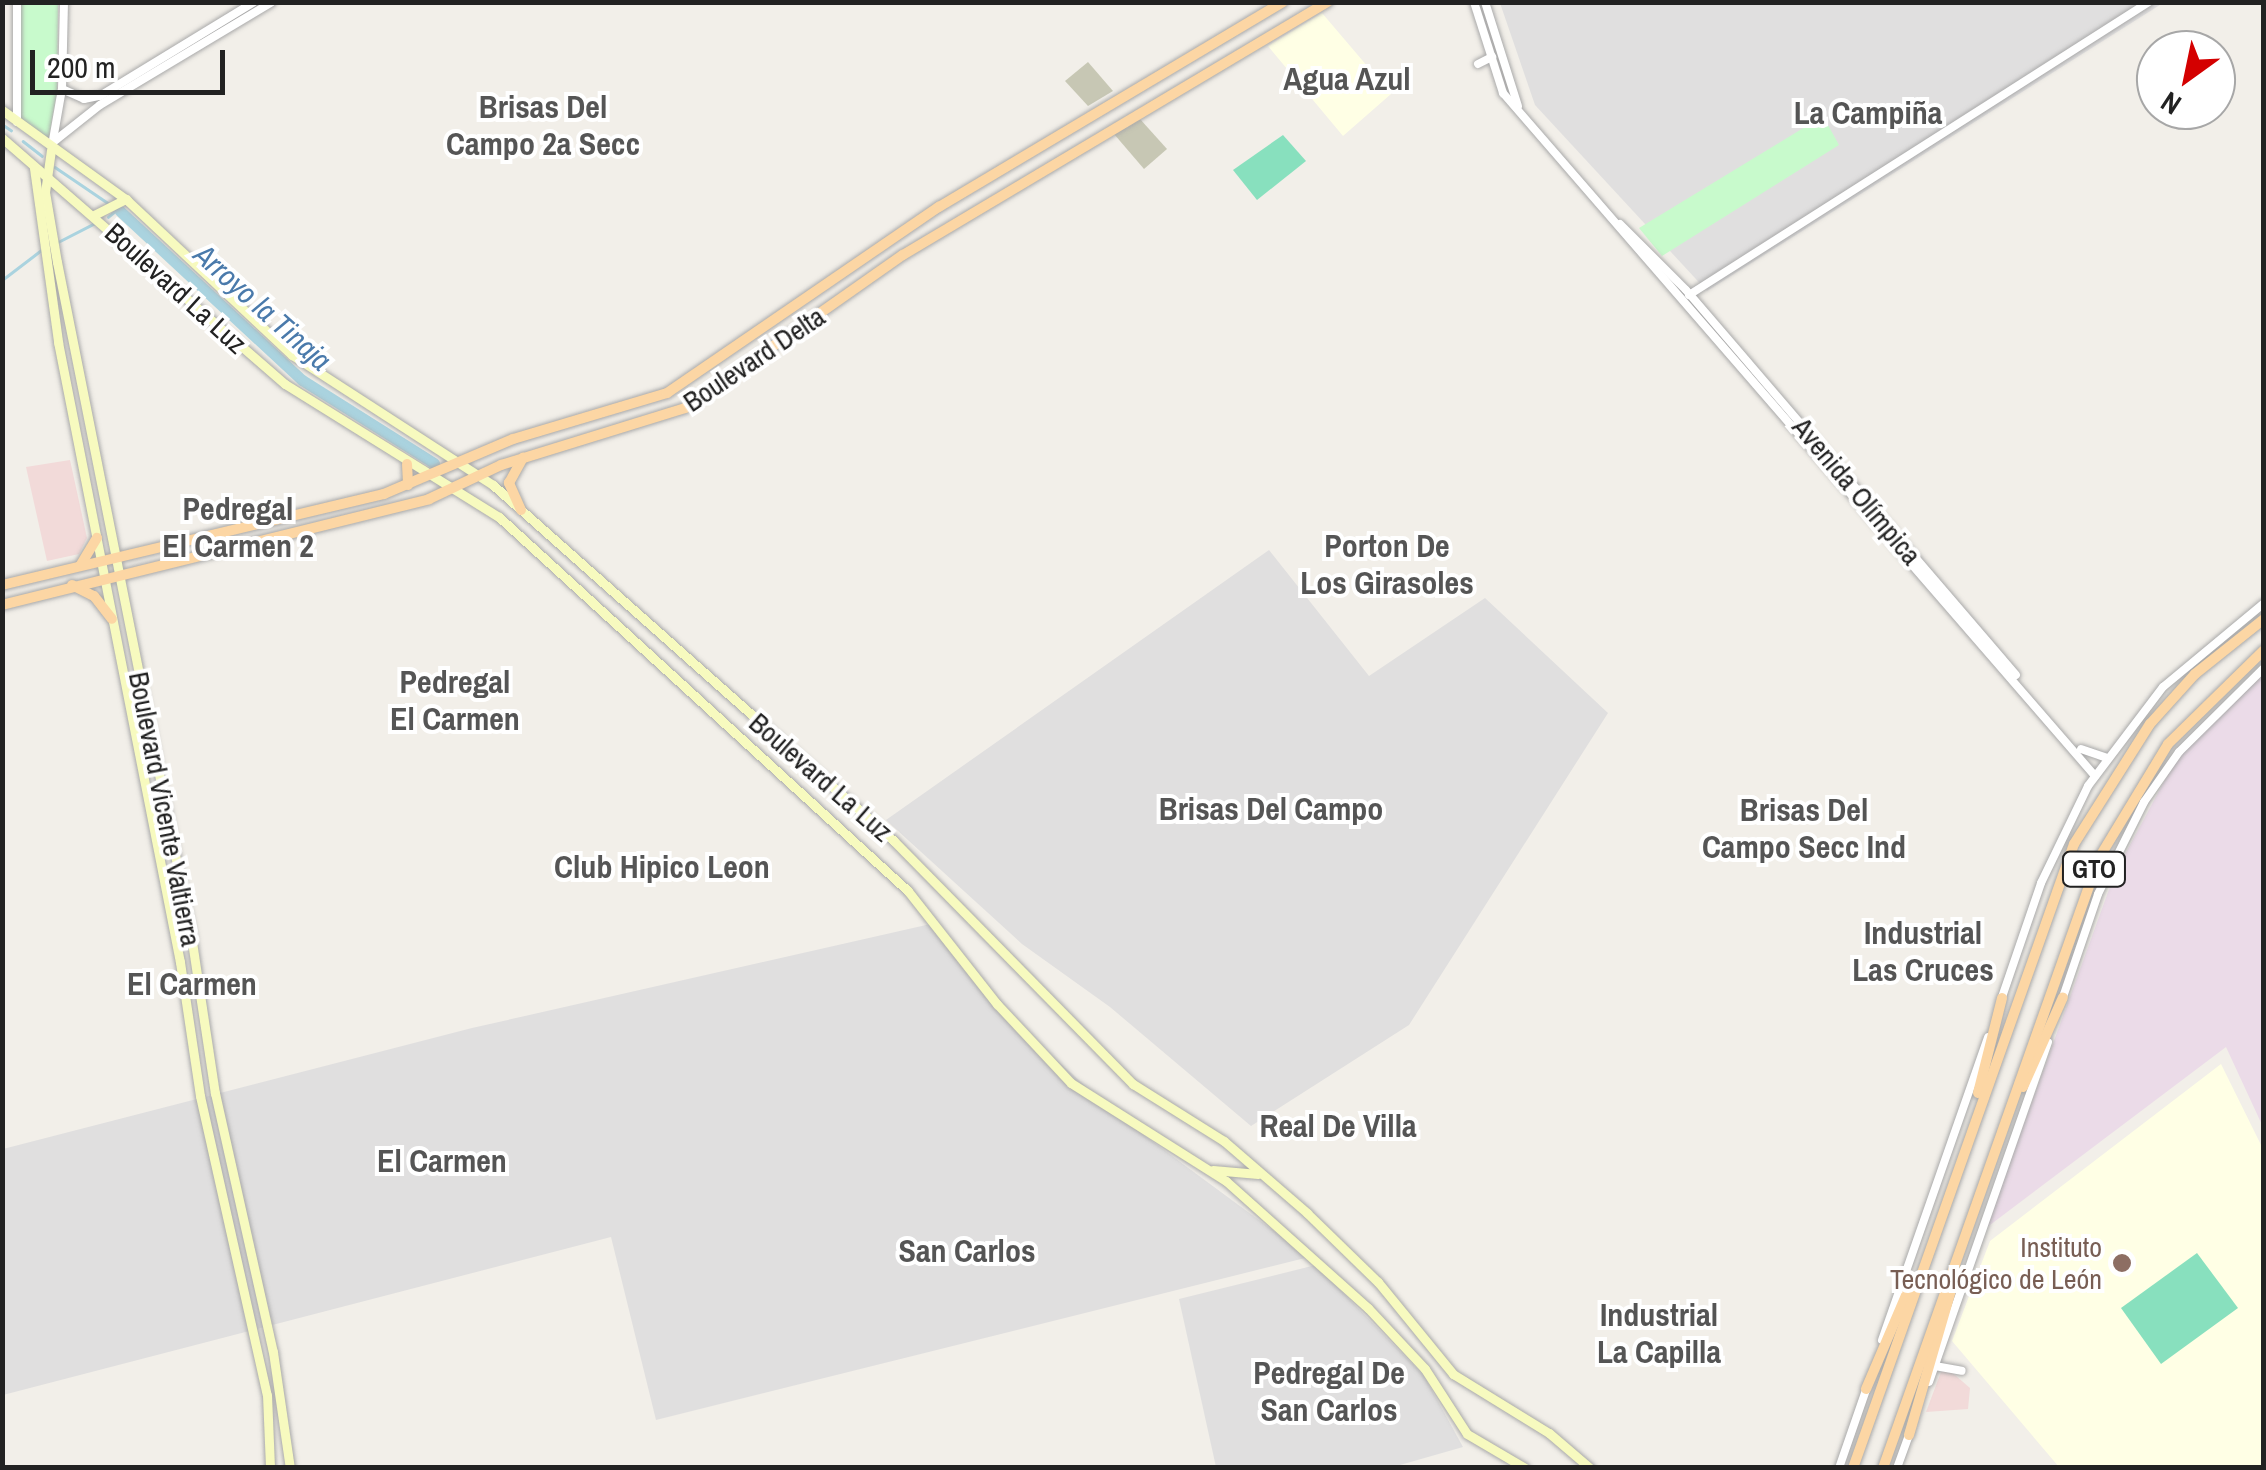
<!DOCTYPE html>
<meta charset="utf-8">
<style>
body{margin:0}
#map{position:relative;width:2266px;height:1470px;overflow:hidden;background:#f2efe9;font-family:"Archivo Narrow",sans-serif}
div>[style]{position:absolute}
.residential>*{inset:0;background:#e0dfdf}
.commercial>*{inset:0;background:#f2dad9}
.industrial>*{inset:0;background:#ebdbe8}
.education>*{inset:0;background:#ffffe5}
.construction>*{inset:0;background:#c7c7b4}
.park>*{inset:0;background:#c8facc}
.pitch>*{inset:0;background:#88e0be}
.stream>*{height:2.5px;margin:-1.25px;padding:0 1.25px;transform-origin:1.25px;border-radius:1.25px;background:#aad3df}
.river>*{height:11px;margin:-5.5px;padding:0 5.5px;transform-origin:5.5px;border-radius:5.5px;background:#aad3df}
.roads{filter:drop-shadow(0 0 2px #a9a9a9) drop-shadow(0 0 2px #a9a9a9)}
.tertiary>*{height:8px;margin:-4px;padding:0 4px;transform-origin:4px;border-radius:4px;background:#fff}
.secondary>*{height:9px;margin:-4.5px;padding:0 4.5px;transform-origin:4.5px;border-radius:4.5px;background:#f7fabf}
.primary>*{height:10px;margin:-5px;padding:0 5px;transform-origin:5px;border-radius:5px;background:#fcd6a4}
.dots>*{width:28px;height:28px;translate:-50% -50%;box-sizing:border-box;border:5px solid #fff;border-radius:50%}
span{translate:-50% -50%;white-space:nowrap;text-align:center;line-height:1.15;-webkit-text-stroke:8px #fff;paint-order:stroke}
.shield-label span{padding:2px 8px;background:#fff;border:2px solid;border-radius:8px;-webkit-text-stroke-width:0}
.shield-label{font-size:25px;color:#222;font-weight:700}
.street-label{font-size:28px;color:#222}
.education-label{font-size:28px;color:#785e54}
.right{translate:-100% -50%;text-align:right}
.water-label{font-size:30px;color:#4a7aab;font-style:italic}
.quarter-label{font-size:32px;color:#555;font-weight:700}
.frame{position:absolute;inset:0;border:5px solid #222;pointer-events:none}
.north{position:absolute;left:2136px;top:30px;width:100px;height:100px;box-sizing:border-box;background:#fff;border:2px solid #a7a7a7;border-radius:50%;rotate:213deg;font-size:28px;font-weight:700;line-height:40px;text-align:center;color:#222}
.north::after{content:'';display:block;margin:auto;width:35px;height:45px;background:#d40000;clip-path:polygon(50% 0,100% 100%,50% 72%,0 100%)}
.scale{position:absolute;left:30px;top:50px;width:195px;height:45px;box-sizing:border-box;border:5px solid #222;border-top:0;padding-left:12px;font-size:30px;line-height:35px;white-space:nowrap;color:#222;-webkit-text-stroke:8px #fff;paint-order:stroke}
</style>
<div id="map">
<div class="residential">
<i style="clip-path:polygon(1500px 3px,2163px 3px,1707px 291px,1535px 105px)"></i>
<i style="clip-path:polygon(1269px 550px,1369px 676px,1485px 598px,1608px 713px,1409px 1025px,1251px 1126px,1110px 1007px,1022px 944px,886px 820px)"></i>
<i style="clip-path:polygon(935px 923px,998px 1007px,1122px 1119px,1309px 1257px,656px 1420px,611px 1237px,3px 1395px,3px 1149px,472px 1028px)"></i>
<i style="clip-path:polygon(1316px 1265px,1424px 1376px,1463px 1447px,1393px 1467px,1216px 1467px,1179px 1299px)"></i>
</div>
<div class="commercial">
<i style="clip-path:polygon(70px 460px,87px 538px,79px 554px,47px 561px,26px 467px)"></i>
<i style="clip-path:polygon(1948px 1369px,1970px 1388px,1968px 1409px,1926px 1412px,1941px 1372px)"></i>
</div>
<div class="industrial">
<i style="clip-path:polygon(2263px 673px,2263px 1127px,2226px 1047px,1986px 1228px,2115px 873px,2181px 750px)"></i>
</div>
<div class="education">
<i style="clip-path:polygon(1322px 13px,1391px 94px,1343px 136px,1268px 46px)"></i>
<i style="clip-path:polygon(2221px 1064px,2263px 1149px,2263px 1467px,2059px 1467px,1952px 1341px,1990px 1241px)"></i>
</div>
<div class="construction">
<i style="clip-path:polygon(1088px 62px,1113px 91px,1088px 106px,1065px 81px)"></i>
<i style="clip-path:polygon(1140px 119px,1167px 149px,1144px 169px,1114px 134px)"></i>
</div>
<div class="park">
<i style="clip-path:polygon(20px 3px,58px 3px,57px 91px,48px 142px,20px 120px)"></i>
<i style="clip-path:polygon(1823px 116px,1839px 145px,1662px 256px,1639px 228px)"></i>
</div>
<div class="pitch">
<i style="clip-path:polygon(1283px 135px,1306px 161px,1257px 200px,1233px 170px)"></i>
<i style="clip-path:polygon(2197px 1253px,2238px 1308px,2161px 1364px,2121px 1308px)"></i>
</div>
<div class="stream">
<i style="left:2px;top:124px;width:11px;rotate:34deg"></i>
<i style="left:23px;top:141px;width:24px;rotate:38deg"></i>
<i style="left:55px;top:167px;width:64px;rotate:34.2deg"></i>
<i style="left:108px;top:217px;width:13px;rotate:-39deg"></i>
<i style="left:58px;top:242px;width:44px;rotate:-27.1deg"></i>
<i style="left:2px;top:280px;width:48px;rotate:-37.3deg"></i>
</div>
<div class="river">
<i style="left:120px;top:211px;width:248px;rotate:42.9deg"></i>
<i style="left:302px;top:380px;width:156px;rotate:32.2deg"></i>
</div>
<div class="roads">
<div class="tertiary">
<i style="left:17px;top:2px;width:120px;rotate:90deg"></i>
<i style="left:64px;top:2px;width:87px;rotate:91.3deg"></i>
<i style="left:62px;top:89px;width:24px;rotate:24deg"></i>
<i style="left:84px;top:99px;width:16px;rotate:-11deg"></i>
<i style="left:100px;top:96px;width:180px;rotate:-31.4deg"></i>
<i style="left:1474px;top:2px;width:96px;rotate:72.3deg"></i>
<i style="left:1503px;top:93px;width:904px;rotate:49.08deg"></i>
<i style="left:1485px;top:2px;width:109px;rotate:72.4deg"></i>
<i style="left:1478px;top:64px;width:16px;rotate:-27deg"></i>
<i style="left:53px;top:140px;width:52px;rotate:-80deg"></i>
<i style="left:52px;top:143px;width:61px;rotate:-38.4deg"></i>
<i style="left:100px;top:105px;width:200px;rotate:-30.9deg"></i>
<i style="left:1620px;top:224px;width:93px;rotate:45deg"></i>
<i style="left:1686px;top:290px;width:507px;rotate:49.4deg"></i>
<i style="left:1689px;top:295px;width:545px;rotate:-32.5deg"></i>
<i style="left:2081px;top:749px;width:28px;rotate:19deg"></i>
<i style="left:2001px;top:1000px;width:124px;rotate:-71.1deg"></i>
<i style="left:2041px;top:883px;width:108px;rotate:-64.1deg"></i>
<i style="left:2088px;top:786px;width:124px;rotate:-52.9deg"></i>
<i style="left:2163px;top:687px;width:131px;rotate:-39.7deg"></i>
<i style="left:2062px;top:1000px;width:112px;rotate:-71.2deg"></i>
<i style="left:2098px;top:894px;width:103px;rotate:-63.4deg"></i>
<i style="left:2144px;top:802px;width:61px;rotate:-55deg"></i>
<i style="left:2179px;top:752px;width:120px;rotate:-44.7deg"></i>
<i style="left:1882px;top:1340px;width:321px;rotate:-70.7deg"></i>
<i style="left:1935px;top:1366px;width:27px;rotate:10deg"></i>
<i style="left:1929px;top:1382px;width:360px;rotate:-70.7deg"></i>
<i style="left:1839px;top:1468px;width:86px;rotate:-70.9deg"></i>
<i style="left:1897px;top:1468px;width:37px;rotate:-70deg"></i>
</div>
<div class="secondary">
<i style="left:2px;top:110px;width:155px;rotate:35.8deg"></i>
<i style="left:128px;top:201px;width:225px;rotate:43.2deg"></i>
<i style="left:292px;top:355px;width:239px;rotate:32.9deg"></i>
<i style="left:493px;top:485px;width:536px;rotate:41.6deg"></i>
<i style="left:894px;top:841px;width:341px;rotate:45.5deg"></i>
<i style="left:1133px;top:1084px;width:107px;rotate:32.1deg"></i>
<i style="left:1224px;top:1141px;width:110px;rotate:40.9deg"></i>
<i style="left:1307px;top:1213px;width:99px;rotate:44.2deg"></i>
<i style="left:1378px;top:1282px;width:119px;rotate:50.8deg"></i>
<i style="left:1453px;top:1374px;width:113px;rotate:31.6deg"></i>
<i style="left:1549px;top:1433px;width:54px;rotate:40.5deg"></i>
<i style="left:2px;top:138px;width:375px;rotate:41deg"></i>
<i style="left:285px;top:384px;width:252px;rotate:31.9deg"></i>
<i style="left:499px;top:517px;width:554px;rotate:42.44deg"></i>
<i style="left:908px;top:891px;width:144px;rotate:51.8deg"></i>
<i style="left:997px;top:1004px;width:108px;rotate:46.9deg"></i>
<i style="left:1071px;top:1083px;width:183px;rotate:32.3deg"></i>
<i style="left:1226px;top:1181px;width:191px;rotate:41.8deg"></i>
<i style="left:1368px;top:1308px;width:83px;rotate:46.9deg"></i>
<i style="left:1425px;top:1369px;width:77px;rotate:57.1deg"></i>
<i style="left:1467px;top:1434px;width:67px;rotate:30.4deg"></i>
<i style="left:51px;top:150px;width:42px;rotate:98.1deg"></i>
<i style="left:45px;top:192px;width:71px;rotate:80.3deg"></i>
<i style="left:57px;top:262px;width:686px;rotate:78.74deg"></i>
<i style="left:191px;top:935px;width:160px;rotate:81.4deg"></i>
<i style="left:215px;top:1093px;width:265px;rotate:77.4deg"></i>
<i style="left:273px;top:1352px;width:117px;rotate:81.7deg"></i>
<i style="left:34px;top:168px;width:176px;rotate:82.1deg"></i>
<i style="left:58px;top:342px;width:632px;rotate:78.87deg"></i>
<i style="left:180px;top:962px;width:135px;rotate:81.5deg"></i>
<i style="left:200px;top:1096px;width:306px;rotate:77.4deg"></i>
<i style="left:267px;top:1395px;width:73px;rotate:87.6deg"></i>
<i style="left:94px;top:215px;width:36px;rotate:-27deg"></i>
<i style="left:1213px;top:1170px;width:45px;rotate:5.1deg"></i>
</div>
<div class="primary">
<i style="left:407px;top:464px;width:21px;rotate:87deg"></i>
<i style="left:521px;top:510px;width:30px;rotate:-114deg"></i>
<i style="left:509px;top:483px;width:29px;rotate:-61deg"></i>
<i style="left:80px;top:566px;width:33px;rotate:-59deg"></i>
<i style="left:2px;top:585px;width:393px;rotate:-13.4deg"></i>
<i style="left:384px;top:494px;width:140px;rotate:-23.1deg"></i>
<i style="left:513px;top:439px;width:161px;rotate:-16.6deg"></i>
<i style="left:667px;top:393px;width:330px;rotate:-34.4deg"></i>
<i style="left:939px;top:207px;width:400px;rotate:-30.8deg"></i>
<i style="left:72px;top:585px;width:25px;rotate:27deg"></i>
<i style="left:94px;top:596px;width:29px;rotate:52deg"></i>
<i style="left:2px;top:605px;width:440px;rotate:-13.9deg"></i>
<i style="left:429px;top:499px;width:80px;rotate:-25.3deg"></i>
<i style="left:501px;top:465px;width:193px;rotate:-17.2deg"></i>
<i style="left:685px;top:408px;width:266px;rotate:-35.1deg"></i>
<i style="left:903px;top:255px;width:495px;rotate:-30.8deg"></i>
<i style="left:2023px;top:1087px;width:98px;rotate:-66deg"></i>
<i style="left:1978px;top:1093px;width:98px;rotate:-75.8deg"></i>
<i style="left:1866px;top:1389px;width:104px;rotate:-66.9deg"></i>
<i style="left:1909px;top:1435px;width:154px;rotate:-73.8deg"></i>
<i style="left:1853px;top:1468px;width:662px;rotate:-70.5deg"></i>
<i style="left:2074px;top:844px;width:142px;rotate:-57.7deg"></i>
<i style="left:2150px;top:724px;width:67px;rotate:-48deg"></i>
<i style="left:2195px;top:674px;width:88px;rotate:-38.6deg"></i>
<i style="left:1883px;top:1468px;width:647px;rotate:-70.5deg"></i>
<i style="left:2099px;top:858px;width:133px;rotate:-58.8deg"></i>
<i style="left:2168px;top:744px;width:134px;rotate:-44.4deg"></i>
</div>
</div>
<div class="dots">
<i style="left:2122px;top:1263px;background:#8d6e63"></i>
</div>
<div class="shield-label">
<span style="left:2094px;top:869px">GTO</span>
</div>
<div class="street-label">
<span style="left:176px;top:288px;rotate:42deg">Boulevard La Luz</span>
<span style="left:754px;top:359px;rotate:-34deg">Boulevard Delta</span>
<span style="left:1857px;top:491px;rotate:50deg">Avenida Olímpica</span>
<span style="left:821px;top:777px;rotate:41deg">Boulevard La Luz</span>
<span style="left:165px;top:809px;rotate:79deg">Boulevard Vicente Valtierra</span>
</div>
<div class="education-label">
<span class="right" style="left:2102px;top:1263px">Instituto<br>Tecnológico de León</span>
</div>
<div class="water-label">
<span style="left:263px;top:307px;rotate:42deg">Arroyo la Tinaja</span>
</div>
<div class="quarter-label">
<span style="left:1347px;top:79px">Agua Azul</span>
<span style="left:543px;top:126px">Brisas Del<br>Campo 2a Secc</span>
<span style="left:1868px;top:113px">La Campiña</span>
<span style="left:238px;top:528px">Pedregal<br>El Carmen 2</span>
<span style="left:1387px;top:565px">Porton De<br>Los Girasoles</span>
<span style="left:455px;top:701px">Pedregal<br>El Carmen</span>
<span style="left:1271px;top:809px">Brisas Del Campo</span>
<span style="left:1804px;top:829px">Brisas Del<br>Campo Secc Ind</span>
<span style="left:662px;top:867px">Club Hipico Leon</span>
<span style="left:1923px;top:952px">Industrial<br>Las Cruces</span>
<span style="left:192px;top:984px">El Carmen</span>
<span style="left:1338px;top:1126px">Real De Villa</span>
<span style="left:442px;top:1161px">El Carmen</span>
<span style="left:967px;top:1251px">San Carlos</span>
<span style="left:1659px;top:1334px">Industrial<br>La Capilla</span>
<span style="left:1329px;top:1392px">Pedregal De<br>San Carlos</span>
</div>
<div class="frame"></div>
<div class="north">N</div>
<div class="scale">200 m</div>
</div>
